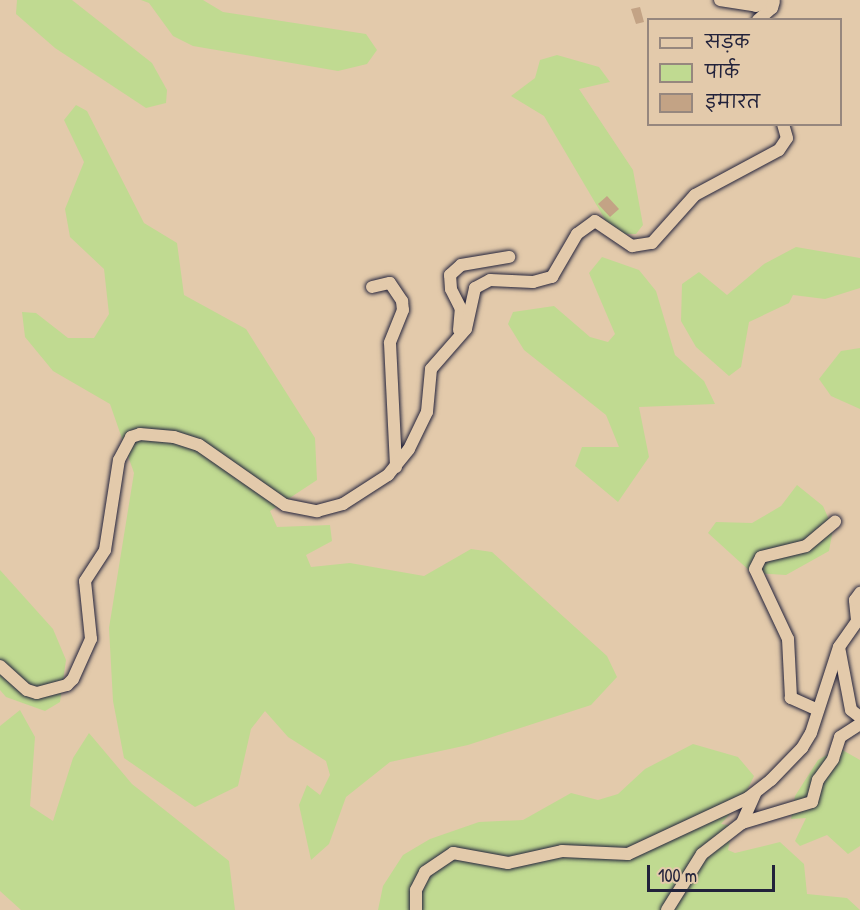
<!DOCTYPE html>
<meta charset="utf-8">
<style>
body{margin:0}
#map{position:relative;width:860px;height:910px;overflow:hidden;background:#e3caab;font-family:"Patrick Hand","Playpen Sans Deva",sans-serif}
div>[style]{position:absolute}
.green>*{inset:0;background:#c0da91}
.building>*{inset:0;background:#c3a385}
.roads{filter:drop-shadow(0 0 2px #22223b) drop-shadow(0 0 2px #22223b)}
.minor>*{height:12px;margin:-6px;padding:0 6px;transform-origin:6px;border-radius:6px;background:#e3caab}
span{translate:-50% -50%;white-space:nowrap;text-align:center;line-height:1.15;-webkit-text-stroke:5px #e3caab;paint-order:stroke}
.legend{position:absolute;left:647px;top:18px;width:195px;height:108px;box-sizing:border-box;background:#e3caab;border:2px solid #96877e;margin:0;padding:8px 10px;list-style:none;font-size:18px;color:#22223b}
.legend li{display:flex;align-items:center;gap:12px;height:30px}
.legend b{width:30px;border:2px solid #96877e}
.scale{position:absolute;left:647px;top:865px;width:128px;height:27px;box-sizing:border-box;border:3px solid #22223b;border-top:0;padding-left:8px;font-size:18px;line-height:21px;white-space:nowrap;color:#22223b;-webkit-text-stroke:4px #e3caab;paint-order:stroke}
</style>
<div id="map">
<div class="green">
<i style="clip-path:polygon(17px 0,72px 0,152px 63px,167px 90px,166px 103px,146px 108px,55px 48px,16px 14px)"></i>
<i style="clip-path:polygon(141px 0,203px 0,223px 12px,366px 34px,377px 50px,367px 64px,338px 71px,193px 46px,173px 36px,149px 3px)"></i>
<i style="clip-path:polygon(557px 55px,599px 67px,610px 82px,579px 89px,633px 170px,643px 225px,636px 234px,621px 234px,606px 221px,544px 116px,511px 96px,535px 78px,540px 60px)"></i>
<i style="clip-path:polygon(76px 105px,87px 111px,144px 223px,177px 243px,184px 295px,246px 329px,315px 438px,317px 480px,270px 511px,277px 527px,330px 525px,332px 541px,306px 555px,311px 567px,350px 563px,424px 576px,471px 549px,492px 552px,607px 656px,617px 677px,591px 705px,468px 745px,390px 762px,346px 797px,329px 844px,311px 860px,299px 805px,307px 785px,320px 795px,330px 775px,326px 761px,288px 737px,265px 711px,251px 729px,238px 786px,195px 807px,124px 758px,113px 701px,109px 628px,134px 473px,110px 404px,53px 371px,25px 337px,22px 312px,36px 313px,68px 338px,94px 338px,109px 314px,104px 269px,70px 237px,65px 209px,84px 162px,64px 120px)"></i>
<i style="clip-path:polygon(796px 247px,860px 258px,860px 288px,825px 299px,793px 295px,789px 303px,749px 322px,741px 367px,729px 376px,696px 347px,681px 321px,682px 284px,699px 272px,727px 295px,764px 264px)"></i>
<i style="clip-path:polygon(602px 257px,639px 270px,656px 291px,675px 355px,704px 381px,715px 404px,639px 407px,649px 457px,618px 502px,575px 466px,582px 447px,619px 447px,606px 415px,524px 350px,508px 324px,513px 312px,554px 306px,590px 337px,608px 342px,615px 334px,589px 273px)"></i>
<i style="clip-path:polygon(860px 348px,860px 409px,831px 396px,819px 379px,841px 351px)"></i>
<i style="clip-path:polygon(797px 485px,823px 506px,833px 529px,829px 551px,786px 575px,752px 573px,708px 533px,716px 522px,752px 523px,781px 506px)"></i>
<i style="clip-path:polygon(0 570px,53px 629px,66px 660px,60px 702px,45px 711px,6px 697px,0 690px)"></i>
<i style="clip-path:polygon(20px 710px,35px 737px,30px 806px,53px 821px,73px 758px,89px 733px,132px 784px,229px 861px,235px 910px,21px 910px,0 891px,0 726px)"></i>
<i style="clip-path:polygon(693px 744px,738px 757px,754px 776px,743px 799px,721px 824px,733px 826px,728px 850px,735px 853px,780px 842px,804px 864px,807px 894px,847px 898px,860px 910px,378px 910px,383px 886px,403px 855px,430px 839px,479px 822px,523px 820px,571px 793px,598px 800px,618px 794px,645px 769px)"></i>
<i style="clip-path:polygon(839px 748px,860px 760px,860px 846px,848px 854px,827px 835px,800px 846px,795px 841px,806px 818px,791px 819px,795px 796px,818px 760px)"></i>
</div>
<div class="building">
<i style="clip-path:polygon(640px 7px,644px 22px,636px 24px,631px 9px)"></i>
<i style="clip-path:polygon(607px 196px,619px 209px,610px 217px,598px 204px)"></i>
</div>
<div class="roads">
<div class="minor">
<i style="left:720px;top:0;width:36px;rotate:9deg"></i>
<i style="left:756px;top:6px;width:15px;rotate:-23deg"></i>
<i style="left:758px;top:20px;width:18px;rotate:-41deg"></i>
<i style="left:772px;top:8px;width:7px;rotate:-74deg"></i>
<i style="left:372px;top:287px;width:18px;rotate:-13deg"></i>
<i style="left:390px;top:283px;width:22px;rotate:56deg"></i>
<i style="left:402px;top:301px;width:9px;rotate:84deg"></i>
<i style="left:403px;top:310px;width:35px;rotate:112deg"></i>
<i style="left:390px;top:343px;width:124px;rotate:87.2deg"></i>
<i style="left:459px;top:330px;width:21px;rotate:-85deg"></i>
<i style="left:461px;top:309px;width:22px;rotate:-117deg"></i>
<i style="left:451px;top:289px;width:14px;rotate:-94deg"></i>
<i style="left:450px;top:275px;width:15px;rotate:-42deg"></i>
<i style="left:461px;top:265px;width:49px;rotate:-9.5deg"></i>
<i style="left:857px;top:620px;width:20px;rotate:-96deg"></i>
<i style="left:855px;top:600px;width:9px;rotate:-54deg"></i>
<i style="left:839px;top:647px;width:64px;rotate:79.2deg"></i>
<i style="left:851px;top:710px;width:11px;rotate:38deg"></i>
<i style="left:0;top:666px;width:36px;rotate:42deg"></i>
<i style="left:27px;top:690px;width:10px;rotate:17deg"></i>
<i style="left:37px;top:693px;width:31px;rotate:-15deg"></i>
<i style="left:67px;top:685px;width:8px;rotate:-45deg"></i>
<i style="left:73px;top:679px;width:44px;rotate:-65.8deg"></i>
<i style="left:91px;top:639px;width:58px;rotate:-95.9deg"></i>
<i style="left:85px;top:581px;width:37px;rotate:-57deg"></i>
<i style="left:105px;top:550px;width:91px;rotate:-81.2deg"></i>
<i style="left:119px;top:460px;width:26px;rotate:-62deg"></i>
<i style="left:131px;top:437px;width:9px;rotate:-18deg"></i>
<i style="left:140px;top:434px;width:34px;rotate:5deg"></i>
<i style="left:174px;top:437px;width:26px;rotate:18deg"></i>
<i style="left:199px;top:445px;width:105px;rotate:34.9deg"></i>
<i style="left:285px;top:505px;width:33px;rotate:11deg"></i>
<i style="left:317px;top:511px;width:27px;rotate:-15deg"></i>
<i style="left:343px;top:504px;width:54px;rotate:-32.8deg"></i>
<i style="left:388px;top:475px;width:33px;rotate:-51deg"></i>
<i style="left:409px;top:449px;width:41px;rotate:-64.1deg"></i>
<i style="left:427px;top:412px;width:43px;rotate:-84.7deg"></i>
<i style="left:431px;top:369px;width:53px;rotate:-48.8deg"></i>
<i style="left:466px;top:329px;width:42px;rotate:-77.6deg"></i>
<i style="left:475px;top:288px;width:17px;rotate:-28deg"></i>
<i style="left:490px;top:280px;width:43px;rotate:2.7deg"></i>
<i style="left:533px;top:282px;width:20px;rotate:-15deg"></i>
<i style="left:552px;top:277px;width:50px;rotate:-59.8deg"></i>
<i style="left:577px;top:234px;width:22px;rotate:-36deg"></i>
<i style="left:595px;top:221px;width:45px;rotate:34deg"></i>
<i style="left:632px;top:246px;width:20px;rotate:-9deg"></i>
<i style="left:652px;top:243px;width:64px;rotate:-48.1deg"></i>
<i style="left:695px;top:195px;width:95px;rotate:-28.2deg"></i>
<i style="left:779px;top:150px;width:14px;rotate:-56deg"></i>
<i style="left:787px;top:138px;width:15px;rotate:-106deg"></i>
<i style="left:818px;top:710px;width:30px;rotate:-156deg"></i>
<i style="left:791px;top:698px;width:59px;rotate:-92.9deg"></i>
<i style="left:788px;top:639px;width:77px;rotate:-115.2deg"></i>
<i style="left:755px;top:569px;width:13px;rotate:-63deg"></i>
<i style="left:761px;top:557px;width:46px;rotate:-13.7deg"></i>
<i style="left:806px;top:546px;width:38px;rotate:-40deg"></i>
<i style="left:742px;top:823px;width:73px;rotate:-16.7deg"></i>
<i style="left:812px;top:802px;width:23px;rotate:-75deg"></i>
<i style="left:818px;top:780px;width:26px;rotate:-54deg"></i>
<i style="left:833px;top:759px;width:23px;rotate:-72deg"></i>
<i style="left:840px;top:737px;width:24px;rotate:-33deg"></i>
<i style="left:416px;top:910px;width:20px;rotate:-90deg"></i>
<i style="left:416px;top:890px;width:20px;rotate:-63deg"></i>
<i style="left:425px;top:872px;width:34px;rotate:-34deg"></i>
<i style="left:453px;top:853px;width:56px;rotate:10.3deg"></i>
<i style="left:508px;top:863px;width:55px;rotate:-12.5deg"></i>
<i style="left:562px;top:851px;width:66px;rotate:2.6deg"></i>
<i style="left:628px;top:854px;width:132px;rotate:-25deg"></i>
<i style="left:748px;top:798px;width:29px;rotate:-38deg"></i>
<i style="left:771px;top:780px;width:45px;rotate:-45.9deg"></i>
<i style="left:802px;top:748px;width:17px;rotate:-59deg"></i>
<i style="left:811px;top:733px;width:90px;rotate:-72deg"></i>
<i style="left:839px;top:647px;width:37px;rotate:-55deg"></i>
<i style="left:667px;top:910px;width:66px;rotate:-58deg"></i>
<i style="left:702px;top:854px;width:51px;rotate:-37.8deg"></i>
<i style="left:742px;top:823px;width:32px;rotate:-66deg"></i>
</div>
</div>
<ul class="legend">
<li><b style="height:8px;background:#e3caab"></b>सड़क</li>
<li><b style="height:16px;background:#c0da91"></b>पार्क</li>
<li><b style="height:16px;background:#c3a385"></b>इमारत</li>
</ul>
<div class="scale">100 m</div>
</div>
